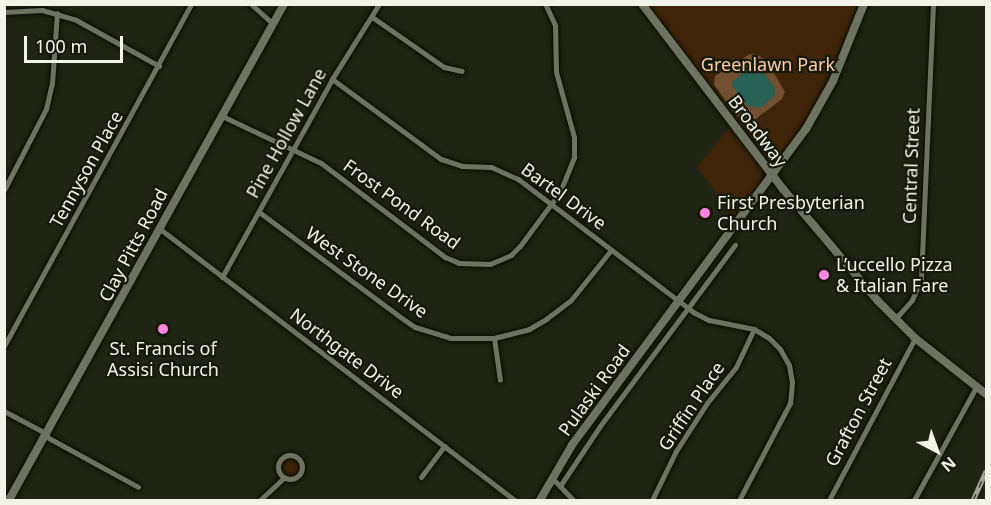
<!DOCTYPE html>
<meta charset="utf-8">
<style>
body{margin:0}
#map{position:relative;width:991px;height:505px;overflow:hidden;background:#202414;font-family:"Noto Sans",sans-serif}
div>[style]{position:absolute}
.green>*{inset:0;background:#3f2409}
.round{border-radius:50%}
.forest>*{inset:0;background:#735031}
.water>*{inset:0;background:#286254}
.roads{filter:drop-shadow(0 0 2px #0a0d02) drop-shadow(0 0 2px #0a0d02)}
.street>*{height:5px;margin:-2.5px;padding:0 2.5px;transform-origin:2.5px;border-radius:2.5px;background:#6e7361}
.street>.ring{margin:-2.5px;padding:0;box-sizing:content-box;background:none;border:5px solid #6e7361;border-radius:50%}
.secondary>*{height:8px;margin:-4px;padding:0 4px;transform-origin:4px;border-radius:4px;background:#6e7361}
.rail>*{height:4.5px;margin-top:-2.25px;transform-origin:0;background:repeating-linear-gradient(90deg,#171a0b 0 7px,#a2a498 0 14px);box-sizing:border-box;border-block:2px solid #a2a498}
.dots>*{width:16px;height:16px;translate:-50% -50%;box-sizing:border-box;border:3px solid #171a0b;border-radius:50%}
span{translate:-50% -50%;white-space:nowrap;text-align:center;line-height:1.15;-webkit-text-stroke:4.5px #171a0b;paint-order:stroke}
.park-label{font-size:18px;color:#fecea5}
.street-label{font-size:18px;color:#f2f4ea}
.poi-label{font-size:18px;color:#f2f4ea}
.left{translate:0 -50%;text-align:left}
.frame{position:absolute;inset:0;border:6px solid #f2f4ea;pointer-events:none}
.north{position:absolute;left:907px;top:421px;width:60px;height:60px;-webkit-text-stroke:4px #171a0b;paint-order:stroke;rotate:139deg;font-size:16px;font-weight:700;line-height:24px;text-align:center;color:#f2f4ea}
.north::after{content:'';display:block;margin:auto;width:21px;height:27px;background:#f2f4ea;clip-path:polygon(50% 0,100% 100%,50% 72%,0 100%)}
.scale{position:absolute;left:24px;top:36px;width:99px;height:27px;box-sizing:border-box;border:3px solid #f2f4ea;border-top:0;padding-left:8px;font-size:18px;line-height:21px;white-space:nowrap;color:#f2f4ea;-webkit-text-stroke:4px #171a0b;paint-order:stroke}
</style>
<div id="map">
<div class="green">
<i style="clip-path:polygon(647px 5px,858px 5px,848px 33px,814px 107px,781px 159px,768px 161px)"></i>
<i style="clip-path:polygon(731px 126px,761px 166px,761px 189px,737px 221px,697px 167px)"></i>
<i class="round" style="left:280px;top:457px;width:20px;height:20px"></i>
</div>
<div class="forest">
<i style="clip-path:polygon(evenodd,750px 54px,758px 55px,768px 63px,785px 92px,782px 99px,753px 121px,743px 121px,733px 112px,714px 85px,715px 76px,750px 54px,751px 66px,759px 66px,774px 87px,775px 95px,761px 107px,743px 73px,751px 66px)"></i>
</div>
<div class="water">
<i style="clip-path:polygon(751px 66px,759px 66px,774px 87px,775px 95px,761px 108px,748px 106px,732px 86px,733px 81px)"></i>
</div>
<div class="roads">
<div class="street">
<i style="left:251px;top:4px;width:30px;rotate:42deg"></i>
<i style="left:4px;top:12px;width:38px;rotate:-3deg"></i>
<i style="left:42px;top:10px;width:35px;rotate:16deg"></i>
<i style="left:76px;top:20px;width:95px;rotate:29deg"></i>
<i style="left:372px;top:17px;width:88px;rotate:34.8deg"></i>
<i style="left:444px;top:67px;width:18px;rotate:13deg"></i>
<i style="left:332px;top:79px;width:135px;rotate:36.3deg"></i>
<i style="left:441px;top:159px;width:22px;rotate:18deg"></i>
<i style="left:462px;top:166px;width:29px;rotate:2deg"></i>
<i style="left:491px;top:167px;width:30px;rotate:24deg"></i>
<i style="left:518px;top:179px;width:220px;rotate:37.2deg"></i>
<i style="left:693px;top:312px;width:18px;rotate:27deg"></i>
<i style="left:709px;top:320px;width:46px;rotate:11.3deg"></i>
<i style="left:754px;top:329px;width:17px;rotate:31deg"></i>
<i style="left:769px;top:338px;width:16px;rotate:45deg"></i>
<i style="left:780px;top:349px;width:18px;rotate:61deg"></i>
<i style="left:789px;top:365px;width:17px;rotate:80deg"></i>
<i style="left:792px;top:382px;width:21px;rotate:95deg"></i>
<i style="left:790px;top:403px;width:110px;rotate:117.7deg"></i>
<i style="left:222px;top:116px;width:110px;rotate:25.4deg"></i>
<i style="left:321px;top:163px;width:156px;rotate:37.2deg"></i>
<i style="left:445px;top:257px;width:15px;rotate:23deg"></i>
<i style="left:459px;top:263px;width:31px;rotate:2deg"></i>
<i style="left:490px;top:264px;width:23px;rotate:-23deg"></i>
<i style="left:511px;top:255px;width:13px;rotate:-45deg"></i>
<i style="left:520px;top:246px;width:67px;rotate:-53.5deg"></i>
<i style="left:560px;top:192px;width:38px;rotate:-68deg"></i>
<i style="left:574px;top:157px;width:20px;rotate:-90deg"></i>
<i style="left:574px;top:137px;width:67px;rotate:-105.5deg"></i>
<i style="left:556px;top:72px;width:47px;rotate:-91.2deg"></i>
<i style="left:555px;top:25px;width:23px;rotate:-115deg"></i>
<i style="left:4px;top:190px;width:91px;rotate:-62.6deg"></i>
<i style="left:46px;top:109px;width:26px;rotate:-77deg"></i>
<i style="left:52px;top:84px;width:71px;rotate:-86deg"></i>
<i style="left:259px;top:212px;width:179px;rotate:36.6deg"></i>
<i style="left:403px;top:319px;width:14px;rotate:34deg"></i>
<i style="left:415px;top:327px;width:37px;rotate:17deg"></i>
<i style="left:450px;top:338px;width:44px"></i>
<i style="left:494px;top:338px;width:36px;rotate:-14deg"></i>
<i style="left:529px;top:329px;width:20px;rotate:-30deg"></i>
<i style="left:546px;top:319px;width:31px;rotate:-37deg"></i>
<i style="left:571px;top:300px;width:64px;rotate:-51.3deg"></i>
<i style="left:160px;top:229px;width:447px;rotate:37.4deg"></i>
<i style="left:222px;top:277px;width:227px;rotate:-60.9deg"></i>
<i style="left:332px;top:79px;width:89px;rotate:-57.9deg"></i>
<i style="left:895px;top:319px;width:25px;rotate:-48deg"></i>
<i style="left:912px;top:300px;width:23px;rotate:-67deg"></i>
<i style="left:921px;top:279px;width:275px;rotate:-87.5deg"></i>
<i style="left:494px;top:338px;width:42px;rotate:81.9deg"></i>
<i style="left:4px;top:346px;width:390px;rotate:-61.3deg"></i>
<i style="left:4px;top:411px;width:49px;rotate:28.1deg"></i>
<i style="left:45px;top:436px;width:106px;rotate:28.7deg"></i>
<i class="ring" style="left:278px;top:455px;width:19px;height:19px"></i>
<i style="left:421px;top:477px;width:39px;rotate:-53deg"></i>
<i style="left:552px;top:478px;width:30px;rotate:46deg"></i>
<i style="left:560px;top:486px;width:72px;rotate:-56.3deg"></i>
<i style="left:600px;top:426px;width:226px;rotate:-53.3deg"></i>
<i style="left:260px;top:500px;width:33px;rotate:-43deg"></i>
<i style="left:652px;top:500px;width:55px;rotate:-63.9deg"></i>
<i style="left:676px;top:451px;width:57px;rotate:-57.1deg"></i>
<i style="left:707px;top:403px;width:46px;rotate:-51.1deg"></i>
<i style="left:736px;top:367px;width:42px;rotate:-64.7deg"></i>
<i style="left:829px;top:500px;width:183px;rotate:-62deg"></i>
<i style="left:914px;top:500px;width:129px;rotate:-61.2deg"></i>
</div>
<div class="secondary">
<i style="left:642px;top:4px;width:233px;rotate:52.7deg"></i>
<i style="left:783px;top:189px;width:147px;rotate:49.7deg"></i>
<i style="left:878px;top:301px;width:52px;rotate:45deg"></i>
<i style="left:915px;top:338px;width:90px;rotate:38.3deg"></i>
<i style="left:9px;top:500px;width:567px;rotate:-60.99deg"></i>
<i style="left:540px;top:500px;width:64px;rotate:-59.8deg"></i>
<i style="left:572px;top:445px;width:393px;rotate:-53.5deg"></i>
<i style="left:806px;top:129px;width:55px;rotate:-60.6deg"></i>
<i style="left:833px;top:81px;width:83px;rotate:-68.1deg"></i>
</div>
</div>
<div class="rail">
<i style="left:973px;top:500px;width:32px;rotate:-66deg"></i>
</div>
<div class="dots">
<i style="left:705px;top:213px;background:#fe86e0"></i>
<i style="left:824px;top:275px;background:#fe86e0"></i>
<i style="left:163px;top:329px;background:#fe86e0"></i>
</div>
<div class="park-label">
<span style="left:768px;top:64px">Greenlawn Park</span>
</div>
<div class="street-label">
<span style="left:758px;top:131px;rotate:53deg">Broadway</span>
<span style="left:286px;top:133px;rotate:-61deg">Pine Hollow Lane</span>
<span style="left:911px;top:166px;rotate:-88deg">Central Street</span>
<span style="left:86px;top:169px;rotate:-61deg">Tennyson Place</span>
<span style="left:564px;top:196px;rotate:36deg">Bartel Drive</span>
<span style="left:402px;top:204px;rotate:36deg">Frost Pond Road</span>
<span style="left:133px;top:245px;rotate:-62deg">Clay Pitts Road</span>
<span style="left:367px;top:272px;rotate:35deg">West Stone Drive</span>
<span style="left:347px;top:353px;rotate:37deg">Northgate Drive</span>
<span style="left:594px;top:390px;rotate:-54deg">Pulaski Road</span>
<span style="left:691px;top:406px;rotate:-56deg">Griffin Place</span>
<span style="left:858px;top:412px;rotate:-62deg">Grafton Street</span>
</div>
<div class="poi-label">
<span class="left" style="left:717px;top:213px">First Presbyterian<br>Church</span>
<span class="left" style="left:836px;top:275px">L’uccello Pizza<br>&amp; Italian Fare</span>
<span style="left:163px;top:359px">St. Francis of<br>Assisi Church</span>
</div>
<div class="frame"></div>
<div class="north">N</div>
<div class="scale">100 m</div>
</div>
